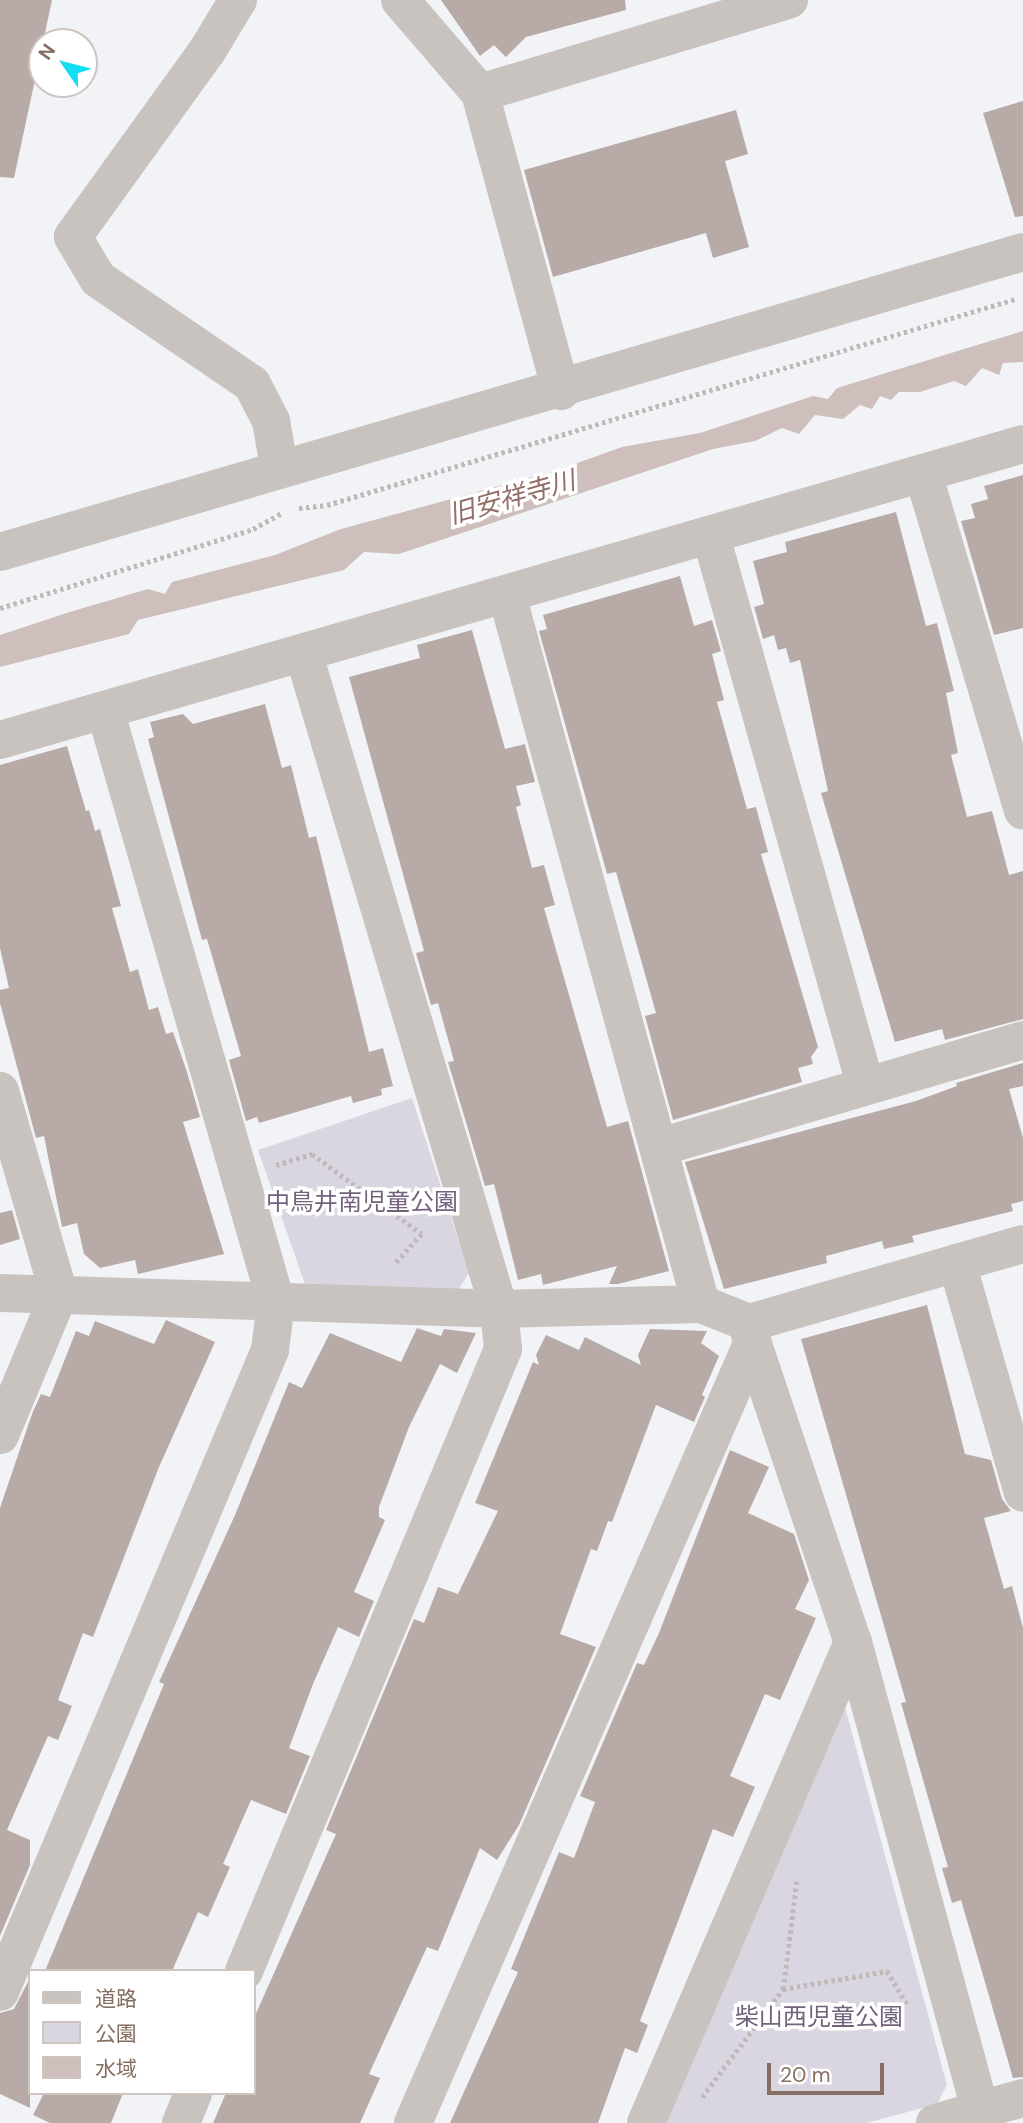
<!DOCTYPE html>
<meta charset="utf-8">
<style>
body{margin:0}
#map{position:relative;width:1023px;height:2123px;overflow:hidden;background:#f2f3f7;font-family:"DM Sans","Noto Sans JP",sans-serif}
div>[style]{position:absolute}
.green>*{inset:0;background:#dad6e1}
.water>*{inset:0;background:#cebfbc}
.building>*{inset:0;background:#b8aba7}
.path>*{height:4.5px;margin-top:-2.25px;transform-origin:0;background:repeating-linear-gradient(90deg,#bfbab8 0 3.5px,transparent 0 7px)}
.minor>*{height:38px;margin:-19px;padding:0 19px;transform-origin:19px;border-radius:19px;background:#c9c3c0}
span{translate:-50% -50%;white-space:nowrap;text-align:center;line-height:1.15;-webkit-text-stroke:7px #fff;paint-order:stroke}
.park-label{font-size:24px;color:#74627d}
.water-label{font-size:26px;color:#926e67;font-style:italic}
.legend{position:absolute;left:28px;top:1969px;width:228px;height:126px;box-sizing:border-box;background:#fff;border:2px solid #cfc5c0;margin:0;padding:9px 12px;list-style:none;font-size:21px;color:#876e62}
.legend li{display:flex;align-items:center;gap:14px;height:35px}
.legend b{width:35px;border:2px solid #cfc5c0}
.north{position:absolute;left:28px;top:28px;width:70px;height:70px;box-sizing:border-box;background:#fff;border:2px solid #cfc5c0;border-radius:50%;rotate:305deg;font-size:19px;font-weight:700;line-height:28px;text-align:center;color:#876e62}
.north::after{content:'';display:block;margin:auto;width:24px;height:32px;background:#15def4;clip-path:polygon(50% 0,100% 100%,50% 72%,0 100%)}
.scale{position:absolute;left:767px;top:2063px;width:117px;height:32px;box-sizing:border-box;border:4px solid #876e62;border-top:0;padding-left:9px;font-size:21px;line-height:24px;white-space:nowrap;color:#876e62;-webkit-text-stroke:5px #fff;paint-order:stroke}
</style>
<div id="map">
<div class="green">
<i style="clip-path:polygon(412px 1098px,469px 1273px,458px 1290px,305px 1284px,258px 1150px)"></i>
<i style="clip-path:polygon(845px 1707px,947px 2085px,937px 2104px,867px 2123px,659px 2123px)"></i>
</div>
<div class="water">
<i style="clip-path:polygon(1023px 331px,1023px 362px,1003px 363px,999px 375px,982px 368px,966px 386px,954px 381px,920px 392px,899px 392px,891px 400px,880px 396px,872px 409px,860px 405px,843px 419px,815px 415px,799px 434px,782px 428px,755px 441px,713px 449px,399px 554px,364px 552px,344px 570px,138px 620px,129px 634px,0 667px,0 635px,73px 611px,148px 589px,165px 594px,172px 582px,275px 555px,341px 529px,558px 470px,622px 447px,700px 433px,813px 396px,828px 399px,837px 388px)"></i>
</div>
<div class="building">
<i style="clip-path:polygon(0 0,52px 0,14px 178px,0 177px)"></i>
<i style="clip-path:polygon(441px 0,625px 0,626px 10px,526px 37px,506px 57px,494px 45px,480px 56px)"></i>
<i style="clip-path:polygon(1023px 101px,1023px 216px,1015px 217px,983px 113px)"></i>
<i style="clip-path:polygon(736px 110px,748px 154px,725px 161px,749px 247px,713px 258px,706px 233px,553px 277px,524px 170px)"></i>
<i style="clip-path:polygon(1023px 475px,1023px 628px,994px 635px,961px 521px,975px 518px,971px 504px,988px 499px,984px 486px)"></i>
<i style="clip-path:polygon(896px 512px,926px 626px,937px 623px,954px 691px,946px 693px,958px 753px,951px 755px,967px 817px,992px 811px,1009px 875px,1023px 871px,1023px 1019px,945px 1040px,942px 1029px,895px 1042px,821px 793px,828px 791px,800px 660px,790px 663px,786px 648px,778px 650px,774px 635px,763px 639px,754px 607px,764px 604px,753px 561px,787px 552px,785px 542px)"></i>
<i style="clip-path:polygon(680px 576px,694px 626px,712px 620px,721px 651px,712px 654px,724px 700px,717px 702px,747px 809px,756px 807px,768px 852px,761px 854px,818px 1047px,811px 1057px,813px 1064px,798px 1068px,802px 1082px,673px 1120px,645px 1016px,656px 1013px,616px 872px,607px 874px,539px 631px,547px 629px,543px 615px)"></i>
<i style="clip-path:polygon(472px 630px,505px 749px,525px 744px,535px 782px,516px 786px,521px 805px,516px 807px,532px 868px,544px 865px,555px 905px,544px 908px,607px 1127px,628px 1121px,669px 1271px,618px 1284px,609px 1284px,617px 1266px,543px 1285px,541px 1274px,518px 1280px,494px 1184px,485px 1186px,448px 1062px,454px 1061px,438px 1003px,431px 1005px,416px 953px,424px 951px,349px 677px,420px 658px,417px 645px)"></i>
<i style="clip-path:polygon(265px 704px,282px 768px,291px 765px,309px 838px,316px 836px,369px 1052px,383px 1048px,393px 1086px,381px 1089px,382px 1095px,353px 1103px,351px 1096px,259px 1123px,257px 1117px,246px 1121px,229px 1060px,241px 1056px,207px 939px,202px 940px,148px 739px,154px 737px,150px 722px,183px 714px,193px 724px)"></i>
<i style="clip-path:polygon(67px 746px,86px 811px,89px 810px,95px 831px,100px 829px,121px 906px,112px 908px,130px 972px,138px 969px,149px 1010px,158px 1007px,166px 1034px,173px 1032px,187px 1072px,200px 1117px,183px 1122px,224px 1254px,138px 1274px,135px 1260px,100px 1268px,84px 1254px,77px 1223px,62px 1227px,44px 1136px,36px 1138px,0 1003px,0 990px,9px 988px,0 948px,0 765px)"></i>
<i style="clip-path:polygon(1023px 1063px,1023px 1086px,1009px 1089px,1023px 1138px,1023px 1201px,1011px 1204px,1013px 1211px,912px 1236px,914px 1242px,884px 1249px,882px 1241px,826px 1256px,827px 1263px,724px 1289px,685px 1162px,916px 1101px,957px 1086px,956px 1083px)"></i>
<i style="clip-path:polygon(12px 1210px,20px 1239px,0 1245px,0 1213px)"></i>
<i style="clip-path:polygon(927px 1305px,965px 1454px,991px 1460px,1002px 1499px,1011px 1511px,984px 1518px,1004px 1589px,1012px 1586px,1023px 1628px,1023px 2077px,1013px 2078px,961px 1900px,952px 1903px,942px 1868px,948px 1867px,901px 1703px,906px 1702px,801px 1339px)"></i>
<i style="clip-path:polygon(166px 1320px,215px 1342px,159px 1467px,93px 1637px,83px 1633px,58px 1700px,72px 1706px,58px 1740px,48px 1736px,7px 1830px,30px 1840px,30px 1865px,0 1936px,0 1508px,32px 1414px,41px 1394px,50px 1397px,76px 1331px,89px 1336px,95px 1321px,154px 1344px)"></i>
<i style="clip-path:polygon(417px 1328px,441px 1336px,444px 1329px,476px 1333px,457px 1373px,440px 1364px,409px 1427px,379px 1507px,379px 1517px,385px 1520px,354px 1592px,374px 1601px,359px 1637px,338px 1627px,313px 1684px,289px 1748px,310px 1756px,286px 1814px,251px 1800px,223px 1864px,230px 1867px,208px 1917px,198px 1912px,172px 1971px,45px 1971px,164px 1684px,159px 1682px,235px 1515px,289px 1382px,302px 1388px,330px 1333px,401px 1362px)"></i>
<i style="clip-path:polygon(650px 1329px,707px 1331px,701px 1343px,719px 1356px,702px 1395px,705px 1397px,694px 1422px,656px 1405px,612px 1522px,608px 1521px,597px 1551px,591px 1549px,560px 1634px,596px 1647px,519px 1825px,497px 1860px,480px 1848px,438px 1951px,427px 1947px,369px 2074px,380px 2078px,360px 2123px,213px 2123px,226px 2093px,254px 2093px,254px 2018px,336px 1834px,326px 1830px,414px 1619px,424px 1623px,438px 1587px,458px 1594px,498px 1511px,475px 1503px,533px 1362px,539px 1365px,536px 1355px,546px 1335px,579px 1350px,585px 1337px,641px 1365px,638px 1355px)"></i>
<i style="clip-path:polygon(730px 1450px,769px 1467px,748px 1513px,794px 1534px,809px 1580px,795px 1609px,816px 1618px,780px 1700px,765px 1694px,730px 1776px,755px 1787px,733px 1837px,713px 1829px,640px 2021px,648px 2025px,637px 2053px,625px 2048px,598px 2123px,450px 2123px,518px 1972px,511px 1969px,559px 1852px,574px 1858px,595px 1802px,580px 1796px,637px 1663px,644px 1665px,659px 1633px)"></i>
<i style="clip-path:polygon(30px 1978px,30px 2108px,0 2094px,0 2013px,14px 2009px)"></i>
<i style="clip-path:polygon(44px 2093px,123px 2093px,111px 2123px,50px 2123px,33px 2115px)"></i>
</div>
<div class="path">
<i style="left:299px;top:508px;width:28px;rotate:-6deg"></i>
<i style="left:327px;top:505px;width:718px;rotate:-16.67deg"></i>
<i style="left:0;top:608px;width:265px;rotate:-17.3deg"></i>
<i style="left:253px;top:529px;width:35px;rotate:-29deg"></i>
<i style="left:276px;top:1165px;width:38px;rotate:-17deg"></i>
<i style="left:312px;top:1154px;width:136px;rotate:36deg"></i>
<i style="left:422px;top:1234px;width:42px;rotate:132.1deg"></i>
<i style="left:783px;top:1989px;width:106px;rotate:-9.8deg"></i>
<i style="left:887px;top:1971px;width:42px;rotate:58.6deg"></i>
<i style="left:702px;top:2097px;width:135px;rotate:-53.1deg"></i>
<i style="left:783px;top:1989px;width:112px;rotate:-82.8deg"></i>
</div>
<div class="minor">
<i style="left:238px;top:0;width:60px;rotate:121.3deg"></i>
<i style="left:207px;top:51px;width:229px;rotate:125.8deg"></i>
<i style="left:73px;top:237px;width:49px;rotate:59.2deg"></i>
<i style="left:98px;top:279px;width:186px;rotate:34.3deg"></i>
<i style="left:252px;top:384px;width:42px;rotate:62.8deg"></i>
<i style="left:271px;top:421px;width:47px;rotate:80.1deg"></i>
<i style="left:400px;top:0;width:123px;rotate:49.3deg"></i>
<i style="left:480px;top:93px;width:309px;rotate:74.8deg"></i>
<i style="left:480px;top:93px;width:323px;rotate:-16.8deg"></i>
<i style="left:923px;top:473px;width:352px;rotate:73.5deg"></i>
<i style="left:711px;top:536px;width:569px;rotate:74.3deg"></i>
<i style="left:0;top:552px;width:1066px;rotate:-16.34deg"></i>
<i style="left:507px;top:595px;width:735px;rotate:74.7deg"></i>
<i style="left:0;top:740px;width:1065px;rotate:-16.14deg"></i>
<i style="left:0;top:1091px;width:211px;rotate:73.8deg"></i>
<i style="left:59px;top:1294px;width:153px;rotate:112.7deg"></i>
<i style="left:660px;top:1147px;width:378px;rotate:-16.4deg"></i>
<i style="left:957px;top:1263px;width:239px;rotate:74deg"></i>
<i style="left:0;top:1293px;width:499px;rotate:1.8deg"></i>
<i style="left:499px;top:1309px;width:202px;rotate:-1.4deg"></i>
<i style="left:701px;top:1304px;width:52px;rotate:21.6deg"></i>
<i style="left:749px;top:1323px;width:285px;rotate:-16.1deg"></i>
<i style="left:750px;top:1335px;width:324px;rotate:71.5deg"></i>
<i style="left:853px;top:1642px;width:499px;rotate:74.8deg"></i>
<i style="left:244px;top:1971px;width:674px;rotate:-67.39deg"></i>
<i style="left:503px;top:1349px;width:40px;rotate:-95.7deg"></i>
<i style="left:499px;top:1309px;width:682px;rotate:-106.6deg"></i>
<i style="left:0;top:1992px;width:696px;rotate:-67.19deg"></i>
<i style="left:270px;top:1350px;width:48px;rotate:-82.9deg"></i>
<i style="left:276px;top:1302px;width:613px;rotate:-106.1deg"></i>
<i style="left:181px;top:2123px;width:32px;rotate:-68deg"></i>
<i style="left:413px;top:2123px;width:847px;rotate:-66.49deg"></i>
<i style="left:646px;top:2123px;width:524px;rotate:-66.72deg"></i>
<i style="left:935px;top:2123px;width:91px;rotate:-15.9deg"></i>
</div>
<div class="park-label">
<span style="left:362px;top:1202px">中鳥井南児童公園</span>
<span style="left:819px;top:2017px">柴山西児童公園</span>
</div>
<div class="water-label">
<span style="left:512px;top:498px;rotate:-16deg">旧安祥寺川</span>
</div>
<ul class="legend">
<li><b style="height:9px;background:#c9c3c0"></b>道路</li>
<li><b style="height:19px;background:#dad6e1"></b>公園</li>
<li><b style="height:19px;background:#cebfbc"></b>水域</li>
</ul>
<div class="north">N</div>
<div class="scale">20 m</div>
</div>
